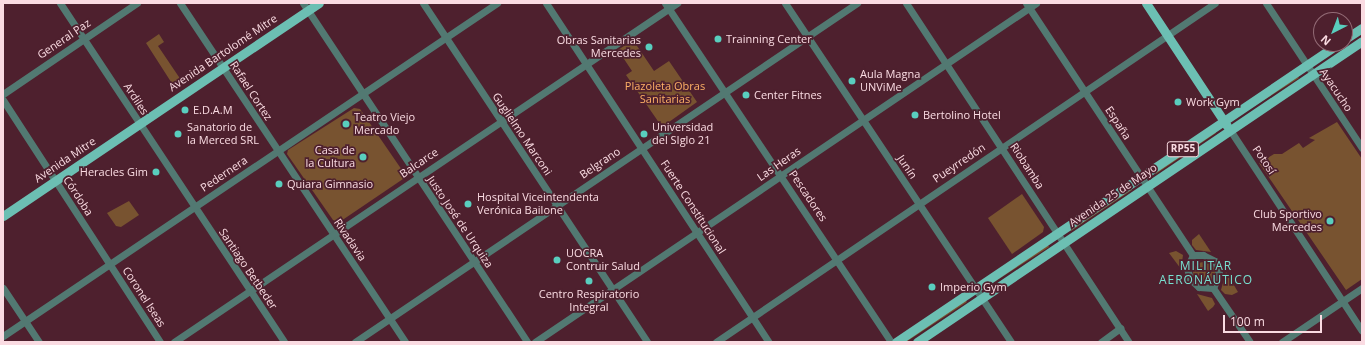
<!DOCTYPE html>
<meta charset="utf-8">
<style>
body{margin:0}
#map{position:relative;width:1365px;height:345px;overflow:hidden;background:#4e202e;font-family:"Open Sans",sans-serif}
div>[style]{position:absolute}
.green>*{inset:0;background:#785330}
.round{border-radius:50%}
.minor>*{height:7px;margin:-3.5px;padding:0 3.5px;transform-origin:3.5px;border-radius:3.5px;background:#527972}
.major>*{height:9px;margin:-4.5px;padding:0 4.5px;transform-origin:4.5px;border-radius:4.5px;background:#6cbfb3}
.dots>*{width:11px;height:11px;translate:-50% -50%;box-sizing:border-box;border:2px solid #4e202e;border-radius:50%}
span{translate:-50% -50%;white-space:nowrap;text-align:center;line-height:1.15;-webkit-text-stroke:3.5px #4e202e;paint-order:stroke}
.shield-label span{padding:1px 3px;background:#4e202e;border:1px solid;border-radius:3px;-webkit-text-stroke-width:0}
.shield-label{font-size:10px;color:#fadbe2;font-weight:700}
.street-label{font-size:11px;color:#fadbe2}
.poi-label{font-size:11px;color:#fadbe2}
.left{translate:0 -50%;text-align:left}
.right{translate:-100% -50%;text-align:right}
.park-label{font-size:11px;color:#fdb066}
.neighbourhood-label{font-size:12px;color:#78e0d0;letter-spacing:1px}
.frame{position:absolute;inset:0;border:4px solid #fadbe2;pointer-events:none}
.north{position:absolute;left:1313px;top:12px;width:40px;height:40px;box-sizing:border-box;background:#4e202e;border:1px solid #936b76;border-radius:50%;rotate:222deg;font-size:11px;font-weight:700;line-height:16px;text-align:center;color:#fadbe2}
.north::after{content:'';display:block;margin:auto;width:14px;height:18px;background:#59cebe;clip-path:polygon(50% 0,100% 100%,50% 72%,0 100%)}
.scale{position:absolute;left:1223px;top:315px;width:99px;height:18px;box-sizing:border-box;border:2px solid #fadbe2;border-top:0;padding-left:5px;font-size:12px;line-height:14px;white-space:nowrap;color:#fadbe2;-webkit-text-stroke:3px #4e202e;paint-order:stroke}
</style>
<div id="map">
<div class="green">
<i style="clip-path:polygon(159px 34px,164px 42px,158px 46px,181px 80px,173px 85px,146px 43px)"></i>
<i style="clip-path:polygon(633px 40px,654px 71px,669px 61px,697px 102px,662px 127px,626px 75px,632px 71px,618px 50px)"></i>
<i style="clip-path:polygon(1298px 77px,1299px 78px,1237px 117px)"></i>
<i style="clip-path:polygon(354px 108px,360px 109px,404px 173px,403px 179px,338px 223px,333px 220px,287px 154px,288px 150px)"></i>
<i style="clip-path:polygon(1337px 122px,1362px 159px,1362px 279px,1346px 290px,1259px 163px,1274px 154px,1282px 154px,1299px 143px,1303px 148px,1315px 140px,1309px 138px)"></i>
<i style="clip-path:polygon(1215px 131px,1216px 133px,1156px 174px,1155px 172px)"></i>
<i style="clip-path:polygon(1131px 189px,1132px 190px,1071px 231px,1070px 229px)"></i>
<i style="clip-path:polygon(1022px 194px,1044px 227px,1043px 232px,1012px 254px,988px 218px)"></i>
<i style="clip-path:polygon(129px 201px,139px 215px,121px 227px,116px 226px,107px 213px)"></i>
<i style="clip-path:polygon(1199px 234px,1211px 252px,1196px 250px,1192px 245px,1192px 240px)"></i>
<i style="clip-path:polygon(1048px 245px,1049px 247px,988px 286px)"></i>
<i style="clip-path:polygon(1176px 251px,1183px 255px,1181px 269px,1169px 253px)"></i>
<i class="round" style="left:1193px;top:262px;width:22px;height:22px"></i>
<i style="clip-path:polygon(1226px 272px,1238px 292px,1232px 295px,1225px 294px,1221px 290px)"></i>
<i style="clip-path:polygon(1197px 294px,1212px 298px,1215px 304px,1213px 307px,1208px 311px)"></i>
<i style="clip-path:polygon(965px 300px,967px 302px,906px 342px,905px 341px)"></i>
</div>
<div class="minor">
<i style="left:60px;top:3px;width:406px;rotate:56.5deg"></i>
<i style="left:180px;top:3px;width:407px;rotate:56.4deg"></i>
<i style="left:303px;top:3px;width:406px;rotate:56.5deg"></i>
<i style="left:423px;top:3px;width:406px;rotate:56.5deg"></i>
<i style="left:546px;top:3px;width:406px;rotate:56.7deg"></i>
<i style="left:665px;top:3px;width:407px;rotate:56.3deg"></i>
<i style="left:785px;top:3px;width:407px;rotate:56.3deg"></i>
<i style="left:906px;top:3px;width:406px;rotate:56.7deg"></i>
<i style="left:1026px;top:3px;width:302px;rotate:56.5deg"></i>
<i style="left:1266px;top:3px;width:174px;rotate:56.5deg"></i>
<i style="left:3px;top:94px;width:162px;rotate:-34.2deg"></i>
<i style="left:3px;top:100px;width:288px;rotate:57deg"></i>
<i style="left:1230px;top:130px;width:240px;rotate:56.7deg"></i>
<i style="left:1193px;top:255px;width:14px;rotate:115deg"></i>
<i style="left:1187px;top:268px;width:11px;rotate:75deg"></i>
<i style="left:1190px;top:279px;width:12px;rotate:42deg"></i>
<i style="left:1199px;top:287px;width:14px;rotate:4deg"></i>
<i style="left:1193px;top:255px;width:10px"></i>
<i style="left:1203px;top:255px;width:13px;rotate:27deg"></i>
<i style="left:1215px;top:261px;width:14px;rotate:73deg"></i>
<i style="left:1219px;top:274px;width:15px;rotate:113deg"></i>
<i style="left:3px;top:288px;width:65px;rotate:56.3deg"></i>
<i style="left:1213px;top:288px;width:65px;rotate:55.6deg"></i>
<i style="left:3px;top:336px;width:596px;rotate:-33.98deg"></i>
<i style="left:174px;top:342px;width:607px;rotate:-33.98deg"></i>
<i style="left:355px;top:342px;width:606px;rotate:-34.03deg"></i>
<i style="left:535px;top:342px;width:605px;rotate:-34.08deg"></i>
<i style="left:716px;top:342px;width:603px;rotate:-34.19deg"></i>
<i style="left:1101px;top:342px;width:24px;rotate:-36deg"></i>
<i style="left:1282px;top:342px;width:97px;rotate:-34deg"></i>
</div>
<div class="major">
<i style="left:1146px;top:3px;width:147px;rotate:56.6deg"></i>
<i style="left:1345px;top:39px;width:20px;rotate:-33deg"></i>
<i style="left:3px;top:216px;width:381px;rotate:-34deg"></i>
<i style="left:896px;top:342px;width:533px;rotate:-33.99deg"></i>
<i style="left:917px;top:342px;width:537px;rotate:-34.07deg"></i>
</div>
<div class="dots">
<i style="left:718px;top:39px;background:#59cebe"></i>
<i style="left:649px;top:47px;background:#59cebe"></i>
<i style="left:852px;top:81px;background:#59cebe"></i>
<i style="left:746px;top:95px;background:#59cebe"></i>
<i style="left:1178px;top:102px;background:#59cebe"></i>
<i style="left:185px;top:110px;background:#59cebe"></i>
<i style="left:915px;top:115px;background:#59cebe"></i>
<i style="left:346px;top:124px;background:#59cebe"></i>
<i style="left:178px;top:134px;background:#59cebe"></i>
<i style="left:644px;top:134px;background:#59cebe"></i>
<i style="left:363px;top:157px;background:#59cebe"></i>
<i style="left:156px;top:172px;background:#59cebe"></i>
<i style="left:279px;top:184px;background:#59cebe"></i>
<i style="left:468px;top:204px;background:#59cebe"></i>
<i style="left:1330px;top:221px;background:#59cebe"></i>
<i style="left:557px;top:260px;background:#59cebe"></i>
<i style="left:589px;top:281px;background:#59cebe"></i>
<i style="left:932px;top:287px;background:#59cebe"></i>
</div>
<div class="shield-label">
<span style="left:1183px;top:149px">RP55</span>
</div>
<div class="street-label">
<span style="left:64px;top:39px;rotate:-34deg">General Paz</span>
<span style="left:223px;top:53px;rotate:-34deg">Avenida Bartolomé Mitre</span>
<span style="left:1336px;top:90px;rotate:56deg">Ayacucho</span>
<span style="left:251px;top:91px;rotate:57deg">Rafael Cortez</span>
<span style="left:136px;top:99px;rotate:57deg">Ardiles</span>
<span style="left:1118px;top:123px;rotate:57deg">España</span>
<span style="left:522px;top:134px;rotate:56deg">Guglielmo Marconi</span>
<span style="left:65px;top:160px;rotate:-34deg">Avenida Mitre</span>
<span style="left:1264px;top:160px;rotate:56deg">Potosí</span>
<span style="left:419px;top:163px;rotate:-34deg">Balcarce</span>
<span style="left:600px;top:163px;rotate:-34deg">Belgrano</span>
<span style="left:959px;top:163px;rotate:-34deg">Pueyrredón</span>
<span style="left:779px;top:164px;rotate:-35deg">Las Heras</span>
<span style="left:1027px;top:166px;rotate:57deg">Riobamba</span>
<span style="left:907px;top:167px;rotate:56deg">Junín</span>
<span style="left:224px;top:174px;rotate:-34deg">Pedernera</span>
<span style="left:1113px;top:195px;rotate:-34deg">Avenida 25 de Mayo</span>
<span style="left:78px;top:196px;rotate:57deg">Córdoba</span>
<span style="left:808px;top:196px;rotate:56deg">Pescadores</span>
<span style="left:693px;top:207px;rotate:57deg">Fuerte Constitucional</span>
<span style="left:460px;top:222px;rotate:56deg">Justo José de Urquiza</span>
<span style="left:350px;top:240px;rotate:56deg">Rivadavia</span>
<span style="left:248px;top:269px;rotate:56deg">Santiago Betbeder</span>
<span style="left:144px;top:297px;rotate:57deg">Coronel Iseas</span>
</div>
<div class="poi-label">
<span class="left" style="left:726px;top:39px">Trainning Center</span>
<span class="right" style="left:641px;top:47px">Obras Sanitarias<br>Mercedes</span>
<span class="left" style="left:860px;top:81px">Aula Magna<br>UNViMe</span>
<span class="left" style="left:754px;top:95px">Center Fitnes</span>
<span class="left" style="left:1186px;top:102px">Work Gym</span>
<span class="left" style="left:193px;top:110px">E.D.A.M</span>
<span class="left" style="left:923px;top:115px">Bertolino Hotel</span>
<span class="left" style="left:354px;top:124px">Teatro Viejo<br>Mercado</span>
<span class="left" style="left:187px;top:134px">Sanatorio de<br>la Merced SRL</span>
<span class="left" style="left:652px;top:134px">Universidad<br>del SIglo 21</span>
<span class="right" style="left:355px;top:157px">Casa de<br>la Cultura</span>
<span class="right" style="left:148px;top:172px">Heracles Gim</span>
<span class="left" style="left:287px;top:184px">Quiara Gimnasio</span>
<span class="left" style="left:477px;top:204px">Hospital Viceintendenta<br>Verónica Bailone</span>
<span class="right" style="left:1322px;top:221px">Club Sportivo<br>Mercedes</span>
<span class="left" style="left:566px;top:260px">UOCRA<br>Contruir Salud</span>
<span class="left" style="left:940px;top:287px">Imperio Gym</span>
<span style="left:589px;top:301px">Centro Respiratorio<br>Integral</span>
</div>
<div class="park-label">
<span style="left:665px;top:93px">Plazoleta Obras<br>Sanitarias</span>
</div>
<div class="neighbourhood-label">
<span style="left:1206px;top:273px">MILITAR<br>AERONÁUTICO</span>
</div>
<div class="frame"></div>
<div class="north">N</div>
<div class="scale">100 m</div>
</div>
